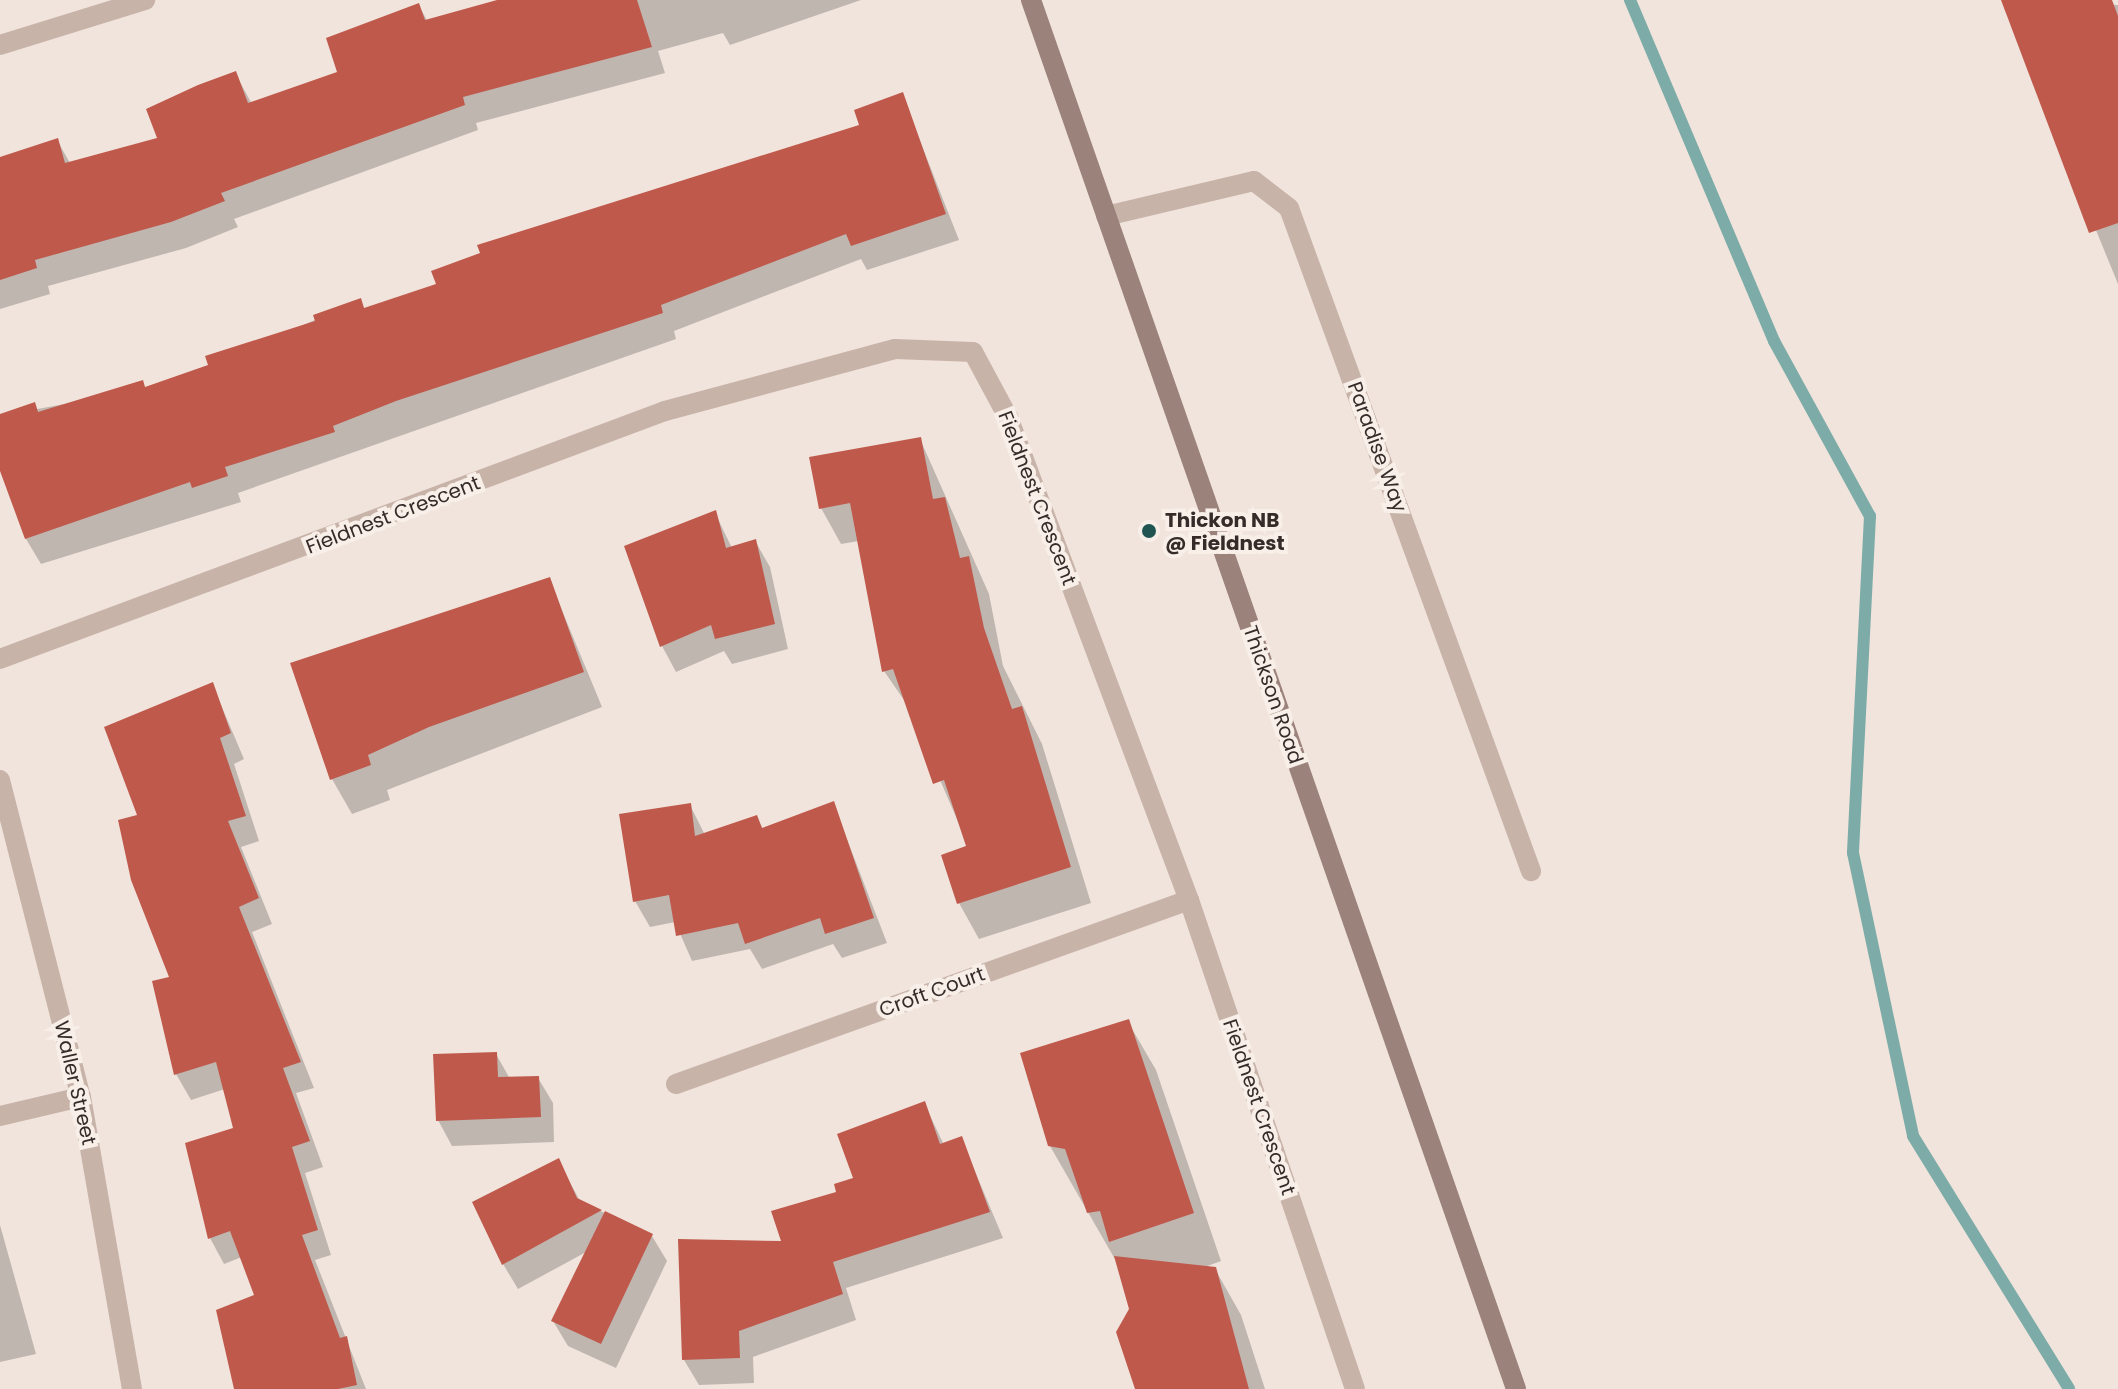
<!DOCTYPE html>
<style>
body{margin:0}
#map{position:relative;width:2118px;height:1389px;overflow:hidden;background:#f1e4dc;font-family:Poppins,sans-serif}
div>[style]{position:absolute}
.shadow>*{inset:0;background:#0003}
.stream>*{height:12px;margin:-6px;padding:0 6px;transform-origin:6px;border-radius:6px;background:#7daca8}
.building>*{inset:0;background:#bf594c}
.street>*{height:20px;margin:-10px;padding:0 10px;transform-origin:10px;border-radius:10px;background:#c8b3a9}
.secondary>*{height:20px;margin:-10px;padding:0 10px;transform-origin:10px;border-radius:10px;background:#9b827a}
.dots>*{width:22px;height:22px;translate:-50% -50%;box-sizing:border-box;border:4px solid #f8efe9;border-radius:50%}
span{translate:-50% -50%;white-space:nowrap;text-align:center;line-height:1.15;-webkit-text-stroke:8px #f8efe9;paint-order:stroke}
.street-label{font-size:20px;color:#362b28}
.poi-label{font-size:20px;color:#362b28;font-weight:700}
.left{translate:0 -50%;text-align:left}
</style>
<div id="map">
<div class="shadow">
<i style="clip-path:polygon(504px 0,861px 0,730px 45px,723px 33px,658px 51px,665px 73px,476px 123px,478px 130px,234px 219px,238px 227px,186px 248px,48px 286px,50px 294px,0 309px,0 159px,57px 140px,70px 163px,160px 139px,235px 73px,252px 104px,339px 74px,419px 6px,428px 22px)"></i>
<i style="clip-path:polygon(2002px 0,2118px 5px,2118px 284px)"></i>
<i style="clip-path:polygon(902px 95px,959px 240px,867px 270px,861px 259px,674px 331px,676px 339px,238px 493px,241px 502px,41px 564px,26px 539px,0 465px,0 416px,145px 389px,210px 366px,360px 300px,365px 310px,438px 285px,862px 126px)"></i>
<i style="clip-path:polygon(920px 439px,989px 594px,1003px 666px,1042px 744px,1091px 903px,979px 939px,959px 903px,969px 847px,908px 706px,884px 671px,859px 541px,841px 544px,821px 508px)"></i>
<i style="clip-path:polygon(715px 513px,732px 548px,755px 541px,770px 567px,788px 649px,732px 664px,724px 651px,676px 672px,662px 646px)"></i>
<i style="clip-path:polygon(549px 579px,602px 707px,387px 790px,390px 800px,352px 814px,332px 779px)"></i>
<i style="clip-path:polygon(212px 684px,244px 759px,234px 764px,259px 841px,241px 847px,272px 924px,252px 932px,314px 1088px,296px 1093px,323px 1167px,305px 1173px,331px 1255px,315px 1260px,366px 1389px,235px 1389px,257px 1296px,242px 1257px,224px 1264px,210px 1238px,187px 1144px,235px 1129px,225px 1089px,191px 1100px,176px 1074px,172px 978px,139px 816px)"></i>
<i style="clip-path:polygon(833px 803px,887px 943px,842px 958px,833px 944px,762px 969px,750px 949px,692px 961px,675px 922px,650px 927px,635px 901px,690px 805px,705px 835px,756px 817px,763px 829px)"></i>
<i style="clip-path:polygon(1128px 1022px,1156px 1070px,1221px 1261px,1202px 1268px,1215px 1269px,1241px 1315px,1265px 1389px,1138px 1389px,1131px 1309px,1116px 1261px,1050px 1146px)"></i>
<i style="clip-path:polygon(496px 1054px,510px 1079px,538px 1078px,553px 1103px,554px 1142px,452px 1146px,438px 1120px)"></i>
<i style="clip-path:polygon(924px 1103px,944px 1145px,961px 1138px,1003px 1238px,846px 1288px,856px 1320px,753px 1357px,754px 1383px,699px 1385px,684px 1360px,784px 1243px,855px 1179px)"></i>
<i style="clip-path:polygon(558px 1160px,580px 1201px,652px 1236px,667px 1261px,616px 1368px,568px 1346px,553px 1321px,588px 1251px,518px 1289px,503px 1264px)"></i>
<i style="clip-path:polygon(0 1225px,36px 1354px,0 1362px)"></i>
</div>
<div class="stream">
<i style="left:1630px;top:0;width:370px;rotate:67.1deg"></i>
<i style="left:1774px;top:341px;width:200px;rotate:61.3deg"></i>
<i style="left:1870px;top:516px;width:337px;rotate:92.9deg"></i>
<i style="left:1853px;top:853px;width:289px;rotate:78deg"></i>
<i style="left:1913px;top:1136px;width:297px;rotate:58.3deg"></i>
</div>
<div class="building">
<i style="clip-path:polygon(497px 0,637px 0,652px 47px,463px 97px,465px 105px,221px 193px,225px 201px,171px 222px,35px 260px,37px 268px,0 280px,0 157px,58px 138px,65px 163px,157px 138px,146px 109px,198px 85px,236px 71px,248px 103px,337px 72px,326px 38px,419px 3px,425px 20px)"></i>
<i style="clip-path:polygon(2001px 0,2112px 0,2118px 16px,2118px 223px,2089px 233px)"></i>
<i style="clip-path:polygon(903px 92px,946px 214px,851px 246px,846px 234px,661px 305px,663px 313px,396px 401px,333px 426px,335px 432px,225px 467px,228px 476px,192px 488px,190px 482px,25px 539px,0 471px,0 414px,35px 402px,38px 412px,143px 380px,145px 387px,208px 365px,205px 356px,315px 321px,313px 315px,361px 298px,364px 308px,436px 284px,431px 271px,480px 253px,477px 245px,859px 125px,854px 110px)"></i>
<i style="clip-path:polygon(921px 437px,933px 499px,945px 497px,960px 558px,969px 556px,984px 628px,1012px 709px,1022px 706px,1071px 867px,957px 904px,941px 855px,966px 846px,944px 780px,933px 784px,893px 669px,882px 672px,850px 503px,819px 509px,809px 457px)"></i>
<i style="clip-path:polygon(716px 510px,726px 548px,756px 539px,775px 624px,715px 639px,711px 625px,660px 647px,624px 546px)"></i>
<i style="clip-path:polygon(550px 577px,584px 672px,429px 727px,368px 755px,371px 765px,330px 780px,290px 663px)"></i>
<i style="clip-path:polygon(213px 682px,231px 733px,220px 738px,246px 816px,228px 821px,259px 898px,239px 907px,301px 1062px,283px 1068px,310px 1141px,292px 1147px,318px 1230px,302px 1235px,340px 1338px,347px 1336px,357px 1385px,338px 1389px,234px 1389px,216px 1310px,254px 1295px,230px 1231px,208px 1239px,185px 1143px,233px 1128px,216px 1062px,174px 1075px,152px 981px,169px 977px,131px 880px,118px 820px,137px 815px,104px 727px)"></i>
<i style="clip-path:polygon(834px 801px,874px 918px,825px 934px,820px 918px,745px 944px,738px 923px,676px 936px,669px 895px,633px 902px,619px 814px,691px 803px,695px 836px,757px 815px,762px 828px)"></i>
<i style="clip-path:polygon(1129px 1019px,1194px 1213px,1109px 1242px,1100px 1211px,1087px 1213px,1065px 1149px,1048px 1146px,1020px 1053px)"></i>
<i style="clip-path:polygon(497px 1052px,498px 1077px,539px 1076px,541px 1117px,436px 1121px,433px 1054px)"></i>
<i style="clip-path:polygon(925px 1101px,940px 1144px,962px 1136px,990px 1212px,833px 1262px,843px 1294px,739px 1331px,740px 1358px,682px 1360px,678px 1239px,781px 1241px,771px 1211px,836px 1192px,834px 1184px,853px 1178px,837px 1134px)"></i>
<i style="clip-path:polygon(559px 1158px,577px 1198px,602px 1210px,502px 1265px,472px 1202px)"></i>
<i style="clip-path:polygon(605px 1211px,653px 1234px,601px 1344px,551px 1321px)"></i>
<i style="clip-path:polygon(1114px 1256px,1216px 1267px,1249px 1389px,1135px 1389px,1116px 1332px,1129px 1309px)"></i>
</div>
<div class="street">
<i style="left:0;top:45px;width:152px;rotate:-17.2deg"></i>
<i style="left:1106px;top:216px;width:152px;rotate:-13.3deg"></i>
<i style="left:1254px;top:181px;width:44px;rotate:37.6deg"></i>
<i style="left:1289px;top:208px;width:706px;rotate:69.95deg"></i>
<i style="left:0;top:659px;width:710px;rotate:-20.45deg"></i>
<i style="left:665px;top:411px;width:238px;rotate:-15.1deg"></i>
<i style="left:895px;top:349px;width:78px;rotate:2.2deg"></i>
<i style="left:973px;top:352px;width:74px;rotate:61.7deg"></i>
<i style="left:1008px;top:417px;width:516px;rotate:69.46deg"></i>
<i style="left:1189px;top:900px;width:516px;rotate:71.25deg"></i>
<i style="left:0;top:780px;width:327px;rotate:75.7deg"></i>
<i style="left:81px;top:1097px;width:296px;rotate:80.1deg"></i>
<i style="left:676px;top:1084px;width:545px;rotate:-19.73deg"></i>
<i style="left:0;top:1116px;width:83px;rotate:-13.2deg"></i>
</div>
<div class="secondary">
<i style="left:1031px;top:0;width:1471px;rotate:70.75deg"></i>
</div>
<div class="dots">
<i style="left:1149px;top:531px;background:#205551"></i>
</div>
<div class="street-label">
<span style="left:1377px;top:447px;rotate:70deg">Paradise Way</span>
<span style="left:1037px;top:498px;rotate:69deg">Fieldnest Crescent</span>
<span style="left:393px;top:515px;rotate:-21deg">Fieldnest Crescent</span>
<span style="left:1273px;top:695px;rotate:71deg">Thickson Road</span>
<span style="left:932px;top:992px;rotate:-20deg">Croft Court</span>
<span style="left:75px;top:1083px;rotate:77deg">Waller Street</span>
<span style="left:1259px;top:1107px;rotate:71deg">Fieldnest Crescent</span>
</div>
<div class="poi-label">
<span class="left" style="left:1165px;top:532px">Thickon NB<br>@ Fieldnest</span>
</div>
</div>
